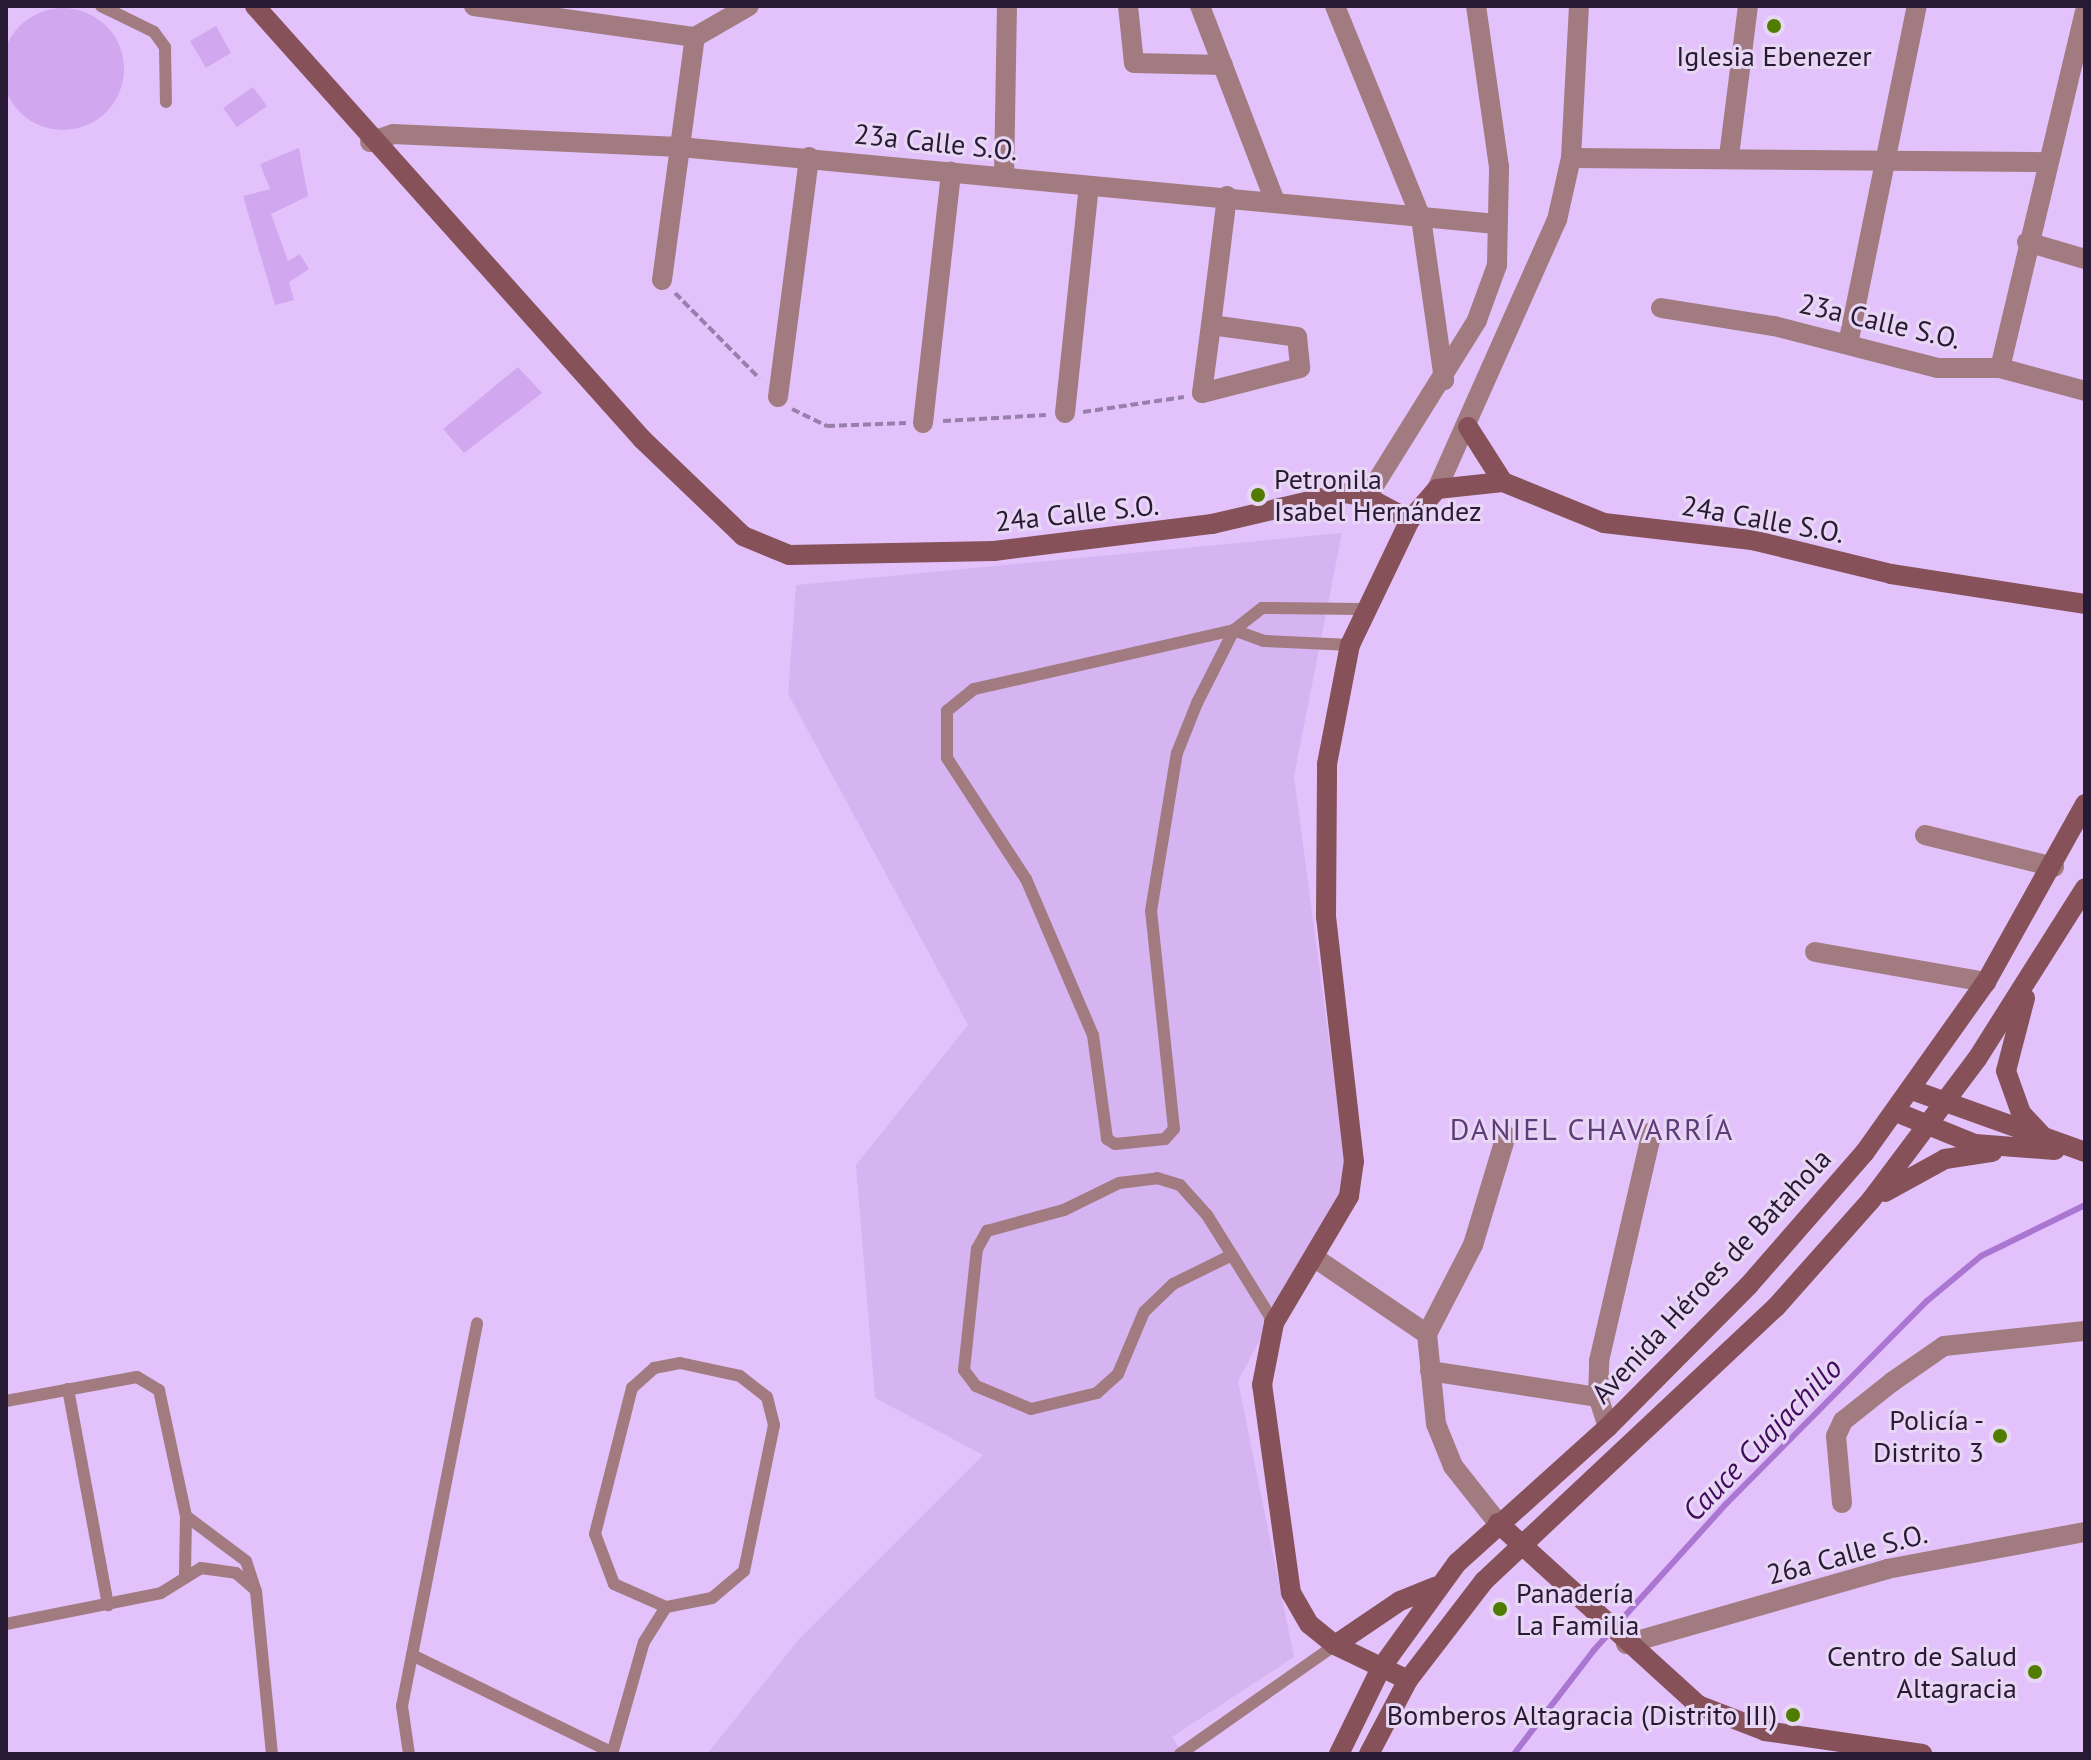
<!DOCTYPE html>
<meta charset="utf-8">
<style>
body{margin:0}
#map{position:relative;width:2091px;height:1760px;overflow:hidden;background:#e3c2fc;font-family:"PT Sans",sans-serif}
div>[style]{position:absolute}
.built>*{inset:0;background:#d6b4f1}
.stream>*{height:6px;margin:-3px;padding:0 3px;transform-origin:3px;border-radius:3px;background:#ab76d1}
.building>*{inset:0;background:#d1a8ef}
.round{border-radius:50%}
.path>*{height:4px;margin-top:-2px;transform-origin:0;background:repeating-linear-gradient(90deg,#997fac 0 8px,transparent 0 12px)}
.lane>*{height:12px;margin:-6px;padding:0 6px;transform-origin:6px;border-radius:6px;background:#a17b80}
.street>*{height:20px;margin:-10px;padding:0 10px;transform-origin:10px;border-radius:10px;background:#a17b80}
.secondary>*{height:20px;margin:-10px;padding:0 10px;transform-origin:10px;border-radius:10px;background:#865159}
.dots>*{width:22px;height:22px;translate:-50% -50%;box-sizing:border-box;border:4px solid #e7d7f5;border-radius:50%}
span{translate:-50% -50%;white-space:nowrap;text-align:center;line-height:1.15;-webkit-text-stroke:6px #e7d7f5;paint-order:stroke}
.poi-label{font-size:28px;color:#281934}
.left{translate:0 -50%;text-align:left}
.right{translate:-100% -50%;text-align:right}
.street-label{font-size:28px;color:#281934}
.neighbourhood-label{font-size:30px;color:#603b79;letter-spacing:2px}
.water-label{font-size:30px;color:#430b60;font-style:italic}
.frame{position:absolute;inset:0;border:8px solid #281934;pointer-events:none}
</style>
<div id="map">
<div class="built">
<i style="clip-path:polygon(1342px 533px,1294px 776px,1347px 1177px,1238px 1381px,1294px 1657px,1172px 1737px,1183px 1754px,707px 1754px,799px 1639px,983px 1455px,875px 1398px,856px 1165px,968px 1025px,788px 694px,796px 585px)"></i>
</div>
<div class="stream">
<i style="left:1514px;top:1754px;width:131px;rotate:-52.4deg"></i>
<i style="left:1594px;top:1650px;width:197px;rotate:-47.9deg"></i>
<i style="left:1726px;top:1504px;width:286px;rotate:-45.3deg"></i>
<i style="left:1927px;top:1301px;width:70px;rotate:-39.8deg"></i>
<i style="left:1981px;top:1256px;width:116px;rotate:-26.1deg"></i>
</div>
<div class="building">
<i class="round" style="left:2px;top:8px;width:122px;height:122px"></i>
<i style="clip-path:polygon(216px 26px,231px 53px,206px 68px,190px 41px)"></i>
<i style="clip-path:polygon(253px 87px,267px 106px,237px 127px,223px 108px)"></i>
<i style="clip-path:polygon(299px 148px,308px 196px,271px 214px,288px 261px,300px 254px,309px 269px,289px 282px,294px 300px,275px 305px,243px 196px,270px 189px,260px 164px)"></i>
<i style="clip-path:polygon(518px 367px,542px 393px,464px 453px,443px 429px)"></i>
</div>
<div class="path">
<i style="left:675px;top:293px;width:120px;rotate:45.3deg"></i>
<i style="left:792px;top:409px;width:39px;rotate:26deg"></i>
<i style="left:827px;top:426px;width:79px;rotate:-2.2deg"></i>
<i style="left:1083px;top:412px;width:102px;rotate:-8.4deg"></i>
<i style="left:943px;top:421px;width:103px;rotate:-3.3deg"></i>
</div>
<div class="lane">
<i style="left:101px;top:6px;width:59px;rotate:26.1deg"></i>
<i style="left:154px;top:32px;width:19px;rotate:54deg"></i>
<i style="left:165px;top:47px;width:55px;rotate:89deg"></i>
<i style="left:1350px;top:645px;width:86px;rotate:-177.3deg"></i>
<i style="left:1264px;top:641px;width:32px;rotate:-160deg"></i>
<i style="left:1234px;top:630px;width:267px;rotate:167.2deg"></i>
<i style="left:974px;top:689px;width:35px;rotate:141deg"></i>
<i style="left:947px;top:711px;width:47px;rotate:90deg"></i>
<i style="left:947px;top:758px;width:145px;rotate:56.9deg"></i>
<i style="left:1026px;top:879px;width:170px;rotate:66.8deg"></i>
<i style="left:1093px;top:1035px;width:105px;rotate:82.3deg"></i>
<i style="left:1107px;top:1139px;width:9px;rotate:32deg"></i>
<i style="left:1115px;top:1144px;width:50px;rotate:-5.7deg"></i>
<i style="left:1165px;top:1139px;width:13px;rotate:-48deg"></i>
<i style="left:1174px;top:1129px;width:219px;rotate:-96deg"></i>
<i style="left:1151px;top:911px;width:160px;rotate:-80.7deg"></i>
<i style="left:1177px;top:753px;width:54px;rotate:-68.2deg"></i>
<i style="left:1197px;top:703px;width:82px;rotate:-63.1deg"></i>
<i style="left:1234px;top:630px;width:36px;rotate:-38deg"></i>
<i style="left:1262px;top:608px;width:101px;rotate:0.6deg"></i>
<i style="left:1232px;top:1255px;width:66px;rotate:153.8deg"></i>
<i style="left:1173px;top:1284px;width:40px;rotate:136deg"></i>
<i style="left:1144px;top:1312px;width:67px;rotate:112.8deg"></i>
<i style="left:1118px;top:1374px;width:28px;rotate:138deg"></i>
<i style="left:1097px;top:1393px;width:68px;rotate:166.4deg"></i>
<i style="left:1031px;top:1409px;width:60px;rotate:-157.3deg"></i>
<i style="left:976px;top:1386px;width:20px;rotate:-127deg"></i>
<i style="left:964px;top:1370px;width:122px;rotate:-83.9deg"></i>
<i style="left:977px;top:1249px;width:21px;rotate:-61deg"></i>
<i style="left:987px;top:1231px;width:80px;rotate:-15.3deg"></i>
<i style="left:1064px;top:1210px;width:61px;rotate:-26.1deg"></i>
<i style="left:1119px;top:1183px;width:38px;rotate:-7deg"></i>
<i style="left:1157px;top:1178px;width:24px;rotate:17deg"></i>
<i style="left:1180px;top:1185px;width:40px;rotate:48deg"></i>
<i style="left:1207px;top:1215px;width:47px;rotate:58deg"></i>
<i style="left:1232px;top:1255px;width:80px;rotate:58.3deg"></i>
<i style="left:680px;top:1363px;width:61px;rotate:12.2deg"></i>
<i style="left:740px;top:1376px;width:34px;rotate:38deg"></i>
<i style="left:767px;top:1397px;width:29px;rotate:76deg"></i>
<i style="left:774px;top:1425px;width:149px;rotate:101.6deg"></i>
<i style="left:744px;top:1571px;width:42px;rotate:139.8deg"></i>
<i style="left:712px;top:1598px;width:47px;rotate:168.9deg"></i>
<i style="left:666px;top:1607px;width:57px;rotate:-156.1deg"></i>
<i style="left:614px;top:1584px;width:53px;rotate:-110.8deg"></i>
<i style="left:595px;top:1534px;width:151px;rotate:-75.8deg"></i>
<i style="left:632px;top:1388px;width:30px;rotate:-42deg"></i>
<i style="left:654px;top:1368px;width:26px;rotate:-11deg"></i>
<i style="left:68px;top:1389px;width:220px;rotate:79.5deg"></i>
<i style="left:6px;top:1401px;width:133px;rotate:-10.4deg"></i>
<i style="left:137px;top:1377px;width:26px;rotate:31deg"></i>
<i style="left:159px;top:1390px;width:129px;rotate:77.9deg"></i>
<i style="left:186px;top:1516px;width:60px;rotate:91deg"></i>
<i style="left:186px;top:1516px;width:75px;rotate:36.9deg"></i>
<i style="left:246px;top:1561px;width:32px;rotate:72deg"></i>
<i style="left:256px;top:1591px;width:164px;rotate:84.4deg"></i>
<i style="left:6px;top:1624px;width:158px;rotate:-11.3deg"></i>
<i style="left:161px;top:1593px;width:47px;rotate:-32deg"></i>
<i style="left:201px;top:1568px;width:35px;rotate:8deg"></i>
<i style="left:236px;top:1573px;width:23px;rotate:41deg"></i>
<i style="left:412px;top:1655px;width:224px;rotate:26deg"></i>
<i style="left:409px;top:1754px;width:49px;rotate:-98.3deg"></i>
<i style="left:402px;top:1706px;width:390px;rotate:-78.9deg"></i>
<i style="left:612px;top:1754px;width:116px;rotate:-74.1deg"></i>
<i style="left:644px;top:1642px;width:41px;rotate:-57.8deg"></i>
<i style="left:1180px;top:1754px;width:189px;rotate:-35.1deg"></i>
</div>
<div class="street">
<i style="left:474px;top:6px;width:223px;rotate:8deg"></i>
<i style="left:1128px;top:6px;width:57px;rotate:84deg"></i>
<i style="left:1134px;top:63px;width:89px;rotate:1.3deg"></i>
<i style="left:1200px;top:6px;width:207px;rotate:69deg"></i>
<i style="left:1335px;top:6px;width:229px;rotate:67.9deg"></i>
<i style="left:1421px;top:218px;width:164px;rotate:81.9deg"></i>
<i style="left:695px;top:37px;width:62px;rotate:-29.9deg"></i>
<i style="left:370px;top:142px;width:24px;rotate:-19deg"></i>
<i style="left:393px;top:134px;width:287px;rotate:2.6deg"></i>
<i style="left:680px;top:147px;width:820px;rotate:5.39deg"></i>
<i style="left:1729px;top:156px;width:151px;rotate:-82.8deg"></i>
<i style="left:1571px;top:158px;width:475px;rotate:0.5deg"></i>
<i style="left:1004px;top:177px;width:171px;rotate:-89deg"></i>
<i style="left:2027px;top:242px;width:60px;rotate:16.3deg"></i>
<i style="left:662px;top:280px;width:245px;rotate:-82.3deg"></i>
<i style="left:1661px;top:308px;width:114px;rotate:9.1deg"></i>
<i style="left:1774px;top:326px;width:169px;rotate:14.4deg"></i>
<i style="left:1938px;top:368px;width:62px"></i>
<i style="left:2000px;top:368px;width:88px;rotate:15.1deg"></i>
<i style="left:1211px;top:325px;width:87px;rotate:7.9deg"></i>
<i style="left:1297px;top:337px;width:31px;rotate:84deg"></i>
<i style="left:1300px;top:368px;width:101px;rotate:165.7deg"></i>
<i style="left:1202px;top:393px;width:69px;rotate:-82.5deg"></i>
<i style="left:1211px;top:325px;width:130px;rotate:-82.9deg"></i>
<i style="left:1848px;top:344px;width:345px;rotate:-78.5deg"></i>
<i style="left:2000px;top:368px;width:366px;rotate:-76.6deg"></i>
<i style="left:778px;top:397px;width:242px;rotate:-82.6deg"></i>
<i style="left:1065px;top:413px;width:228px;rotate:-84deg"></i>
<i style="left:923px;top:423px;width:253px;rotate:-83.6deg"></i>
<i style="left:1437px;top:489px;width:295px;rotate:-66deg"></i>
<i style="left:1557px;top:220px;width:64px;rotate:-77.3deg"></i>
<i style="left:1571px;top:158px;width:152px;rotate:-87deg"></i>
<i style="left:1367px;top:497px;width:208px;rotate:-58.1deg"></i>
<i style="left:1477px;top:320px;width:59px;rotate:-70deg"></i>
<i style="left:1497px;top:265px;width:98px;rotate:-88.8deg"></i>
<i style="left:1499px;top:167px;width:163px;rotate:-98.1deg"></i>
<i style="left:1925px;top:835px;width:133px;rotate:13.9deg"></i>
<i style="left:1815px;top:952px;width:174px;rotate:10deg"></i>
<i style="left:1315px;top:1258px;width:135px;rotate:34.2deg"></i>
<i style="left:1430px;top:1371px;width:170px;rotate:8.8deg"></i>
<i style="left:1608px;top:1427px;width:32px;rotate:-108deg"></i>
<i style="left:1598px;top:1397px;width:36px;rotate:-88deg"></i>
<i style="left:1599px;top:1361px;width:235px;rotate:-77deg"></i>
<i style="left:1842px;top:1503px;width:67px;rotate:-95.1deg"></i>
<i style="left:1836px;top:1436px;width:17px;rotate:-65deg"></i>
<i style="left:1843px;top:1421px;width:63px;rotate:-38.5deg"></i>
<i style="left:1892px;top:1382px;width:63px;rotate:-34.7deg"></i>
<i style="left:1944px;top:1346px;width:142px;rotate:-6.1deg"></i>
<i style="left:1498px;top:1523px;width:73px;rotate:-128.3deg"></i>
<i style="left:1453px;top:1466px;width:45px;rotate:-112deg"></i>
<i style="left:1436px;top:1424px;width:90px;rotate:-95.7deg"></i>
<i style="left:1427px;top:1334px;width:100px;rotate:-62.7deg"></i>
<i style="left:1473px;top:1245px;width:114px;rotate:-73.2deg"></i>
<i style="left:1626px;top:1644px;width:272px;rotate:-16deg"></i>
<i style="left:1887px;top:1569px;width:201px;rotate:-10.6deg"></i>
</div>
<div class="secondary">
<i style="left:255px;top:6px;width:581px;rotate:48.21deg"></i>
<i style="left:642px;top:439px;width:140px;rotate:43.8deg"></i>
<i style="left:743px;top:536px;width:50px;rotate:22.4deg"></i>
<i style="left:789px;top:555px;width:205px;rotate:-1.1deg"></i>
<i style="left:994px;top:551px;width:220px;rotate:-7.1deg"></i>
<i style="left:1212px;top:524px;width:136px;rotate:-13.2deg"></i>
<i style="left:1344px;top:493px;width:23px;rotate:10deg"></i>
<i style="left:1367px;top:497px;width:49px;rotate:28.1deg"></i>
<i style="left:1468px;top:427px;width:65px;rotate:57.5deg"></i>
<i style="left:2025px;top:998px;width:75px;rotate:104.6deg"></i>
<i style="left:2006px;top:1071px;width:45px;rotate:70.3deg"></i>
<i style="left:2021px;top:1113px;width:35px;rotate:47deg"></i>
<i style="left:1912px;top:1090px;width:184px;rotate:19.7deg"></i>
<i style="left:1896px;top:1112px;width:85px;rotate:22.1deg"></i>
<i style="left:1975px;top:1144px;width:80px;rotate:4.3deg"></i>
<i style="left:1885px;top:1192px;width:68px;rotate:-28.8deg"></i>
<i style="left:1945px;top:1159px;width:48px;rotate:-8.5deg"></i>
<i style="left:1498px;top:1523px;width:270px;rotate:42.3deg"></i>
<i style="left:1698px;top:1705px;width:72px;rotate:21.2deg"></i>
<i style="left:1765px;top:1731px;width:159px;rotate:8.3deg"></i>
<i style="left:1335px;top:1645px;width:78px;rotate:-34.1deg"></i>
<i style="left:1400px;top:1601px;width:38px;rotate:-22deg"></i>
<i style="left:1408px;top:1680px;width:81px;rotate:-154.4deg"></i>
<i style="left:1335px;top:1645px;width:33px;rotate:-141deg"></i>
<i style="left:1309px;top:1624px;width:36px;rotate:-120deg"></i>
<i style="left:1291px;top:1593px;width:210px;rotate:-97.9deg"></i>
<i style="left:1262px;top:1385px;width:63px;rotate:-79deg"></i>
<i style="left:1274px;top:1323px;width:147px;rotate:-59.4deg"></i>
<i style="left:1349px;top:1196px;width:34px;rotate:-82deg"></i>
<i style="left:1354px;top:1162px;width:247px;rotate:-96.5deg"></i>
<i style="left:1326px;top:917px;width:153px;rotate:-89.6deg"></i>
<i style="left:1327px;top:764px;width:121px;rotate:-79.1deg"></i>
<i style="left:1350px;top:645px;width:139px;rotate:-64.4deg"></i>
<i style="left:1410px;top:520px;width:41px;rotate:-48.9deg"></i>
<i style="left:1437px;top:489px;width:66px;rotate:-6.1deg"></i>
<i style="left:1503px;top:482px;width:109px;rotate:22.1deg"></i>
<i style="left:1604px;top:523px;width:149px;rotate:6.6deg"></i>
<i style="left:1752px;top:540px;width:143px;rotate:13.7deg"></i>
<i style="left:1891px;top:574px;width:196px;rotate:8.8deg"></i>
<i style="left:1339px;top:1754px;width:96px;rotate:-64deg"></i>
<i style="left:1381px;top:1668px;width:130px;rotate:-54.1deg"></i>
<i style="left:1457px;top:1563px;width:203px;rotate:-42deg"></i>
<i style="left:1608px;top:1427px;width:200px;rotate:-45.2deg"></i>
<i style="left:1749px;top:1285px;width:176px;rotate:-48.9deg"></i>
<i style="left:1865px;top:1152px;width:209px;rotate:-54.6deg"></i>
<i style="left:1986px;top:982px;width:204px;rotate:-60.9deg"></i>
<i style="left:1369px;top:1754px;width:84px;rotate:-62.2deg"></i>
<i style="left:1408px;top:1680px;width:125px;rotate:-52.5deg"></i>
<i style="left:1484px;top:1581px;width:400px;rotate:-43.2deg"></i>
<i style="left:1776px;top:1307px;width:143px;rotate:-48.4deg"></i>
<i style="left:1871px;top:1200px;width:176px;rotate:-53.1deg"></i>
<i style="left:1977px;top:1059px;width:202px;rotate:-57.7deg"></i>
</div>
<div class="dots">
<i style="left:1774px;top:26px;background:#507c00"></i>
<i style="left:1258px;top:495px;background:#507c00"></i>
<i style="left:2000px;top:1436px;background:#507c00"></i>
<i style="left:1500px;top:1609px;background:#507c00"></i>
<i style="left:2035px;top:1672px;background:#507c00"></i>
<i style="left:1793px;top:1715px;background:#507c00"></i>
</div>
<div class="poi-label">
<span style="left:1774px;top:56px">Iglesia Ebenezer</span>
<span class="left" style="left:1274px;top:495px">Petronila<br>Isabel Hernández</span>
<span class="right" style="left:1984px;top:1436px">Policía -<br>Distrito 3</span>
<span class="left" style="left:1516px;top:1609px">Panadería<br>La Familia</span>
<span class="right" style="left:2017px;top:1672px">Centro de Salud<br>Altagracia</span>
<span class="right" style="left:1777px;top:1715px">Bomberos Altagracia (Distrito III)</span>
</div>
<div class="street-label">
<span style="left:936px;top:142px;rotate:6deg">23a Calle S.O.</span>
<span style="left:1880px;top:321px;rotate:13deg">23a Calle S.O.</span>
<span style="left:1077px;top:513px;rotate:-6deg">24a Calle S.O.</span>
<span style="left:1763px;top:519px;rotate:10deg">24a Calle S.O.</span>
<span style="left:1711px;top:1276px;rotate:-47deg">Avenida Héroes de Batahola</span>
<span style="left:1847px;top:1554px;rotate:-15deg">26a Calle S.O.</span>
</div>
<div class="neighbourhood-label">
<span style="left:1592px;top:1129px">DANIEL CHAVARRÍA</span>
</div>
<div class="water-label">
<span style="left:1762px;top:1439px;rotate:-46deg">Cauce Cuajachillo</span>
</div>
<div class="frame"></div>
</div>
